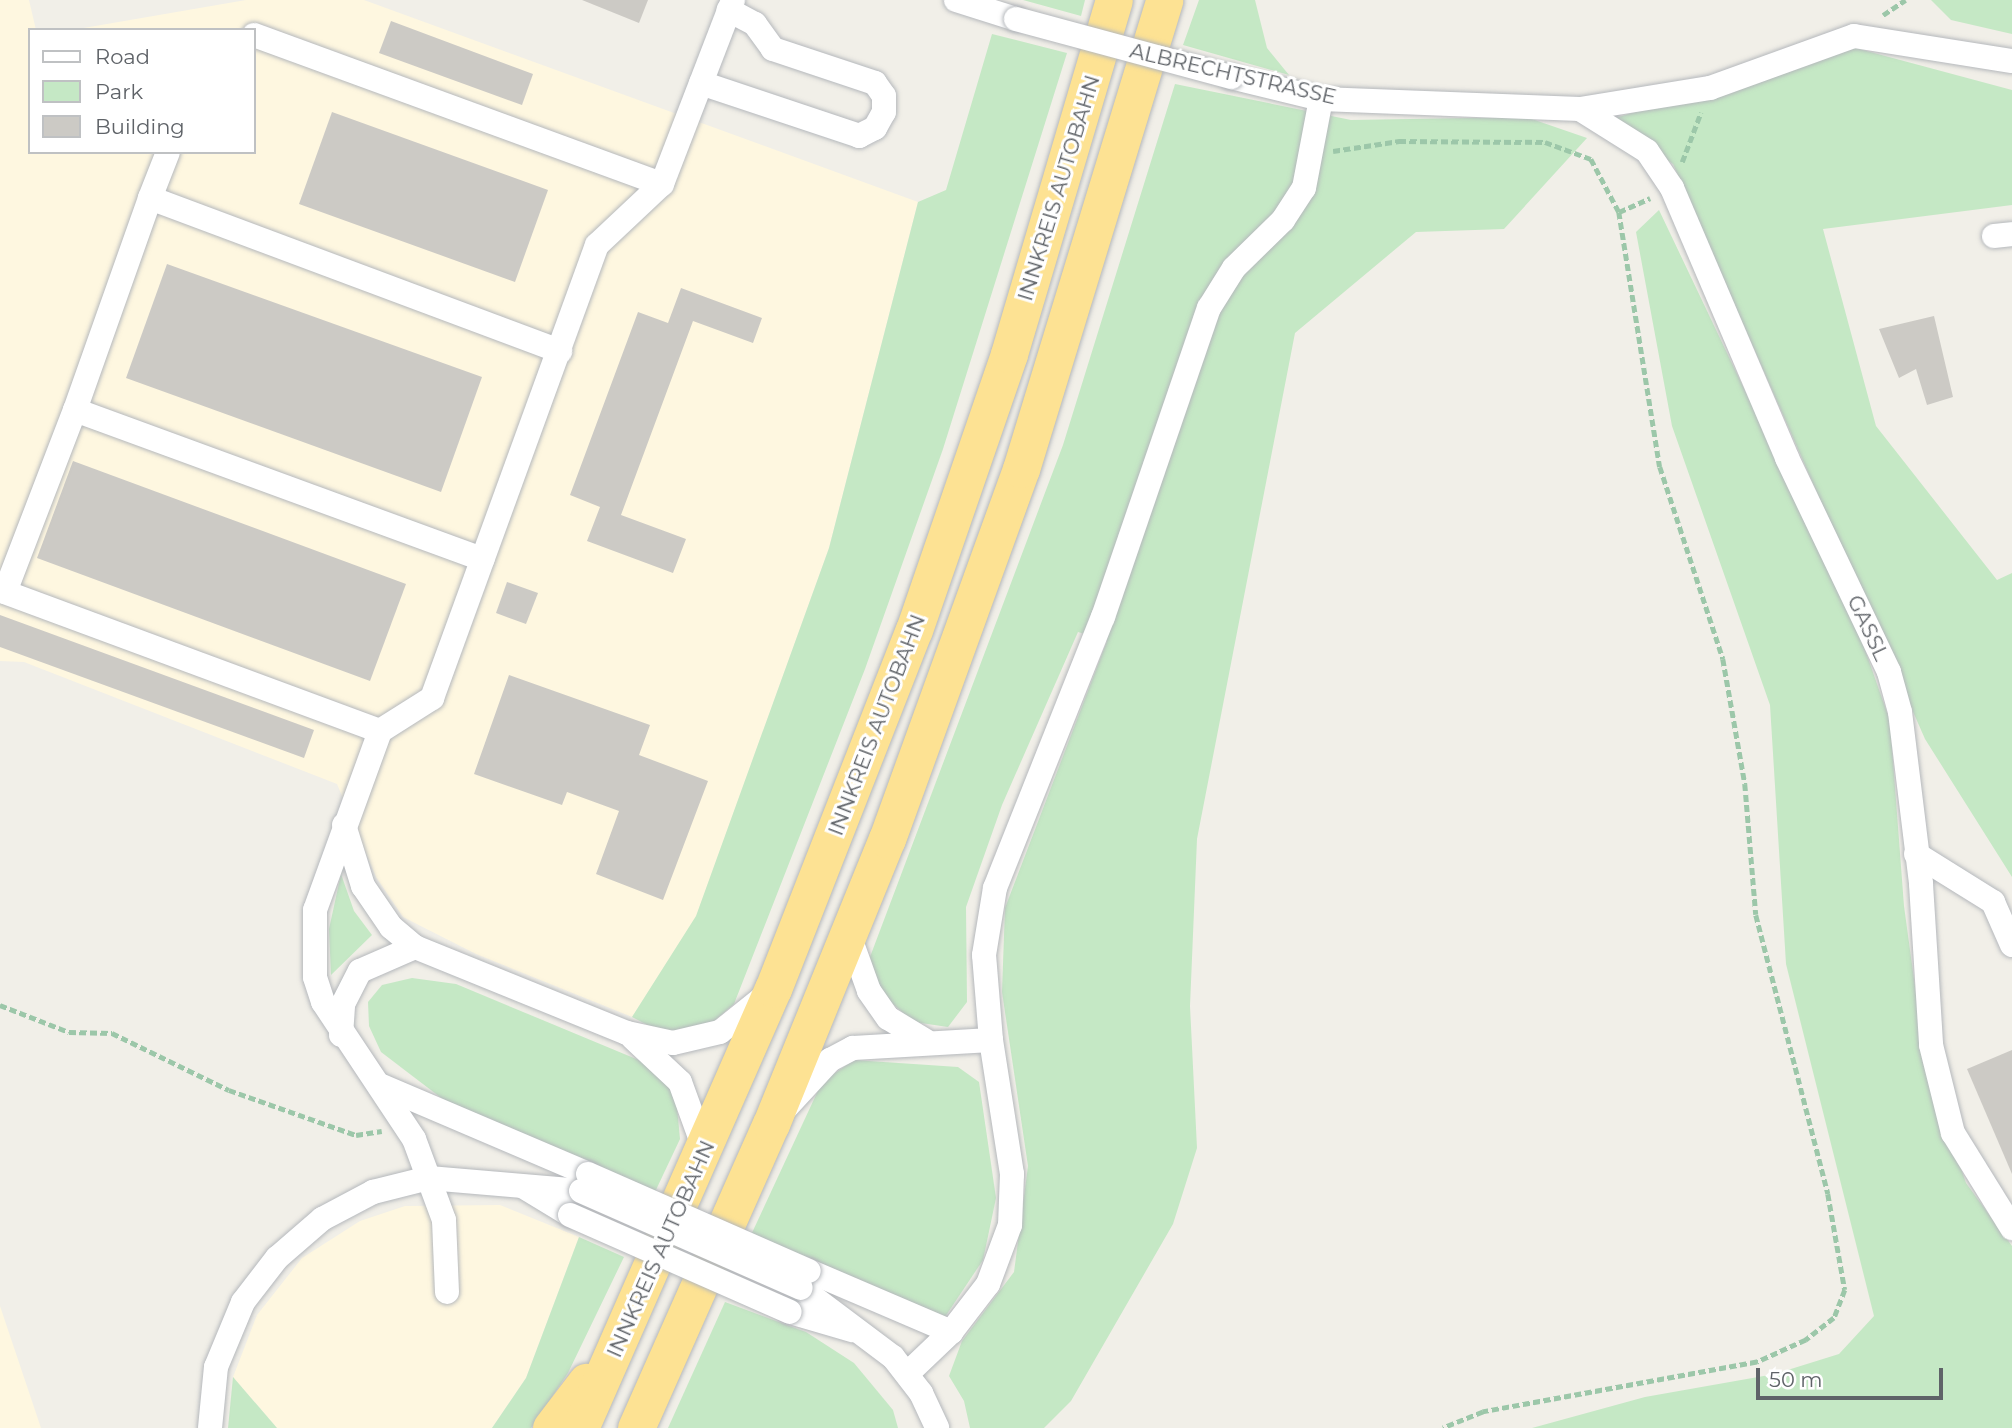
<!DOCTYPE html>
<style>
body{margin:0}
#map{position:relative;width:2012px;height:1428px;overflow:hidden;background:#f1efe8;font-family:Montserrat,sans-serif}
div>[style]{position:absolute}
.commercial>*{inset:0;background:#fef7e0}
.green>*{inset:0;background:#c5e8c5}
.building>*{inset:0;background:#cccac5}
.path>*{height:4.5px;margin-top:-2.25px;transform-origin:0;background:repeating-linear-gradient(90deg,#9cc7a9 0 7px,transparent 0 10.5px)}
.roads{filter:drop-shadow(0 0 2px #b5b8bc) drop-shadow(0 0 2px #b5b8bc)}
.minor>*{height:24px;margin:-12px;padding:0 12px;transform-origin:12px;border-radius:12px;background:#fff}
.highway>*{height:37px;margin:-18.5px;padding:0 18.5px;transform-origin:18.5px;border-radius:18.5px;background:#fde293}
.bridges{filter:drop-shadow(0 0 2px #b5b8bc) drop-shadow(0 0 2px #b5b8bc)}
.minor-bridge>*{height:24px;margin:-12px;padding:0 12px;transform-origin:12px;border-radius:12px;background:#fff}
span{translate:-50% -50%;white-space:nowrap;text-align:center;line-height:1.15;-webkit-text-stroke:6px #fff;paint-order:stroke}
.street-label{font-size:21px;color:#5f6368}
.legend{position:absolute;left:28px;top:28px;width:228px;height:126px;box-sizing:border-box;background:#fff;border:2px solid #bfc1c3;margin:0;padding:9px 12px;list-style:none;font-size:21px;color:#5f6368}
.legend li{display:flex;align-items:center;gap:14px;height:35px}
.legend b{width:35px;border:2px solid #bfc1c3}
.scale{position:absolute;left:1756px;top:1368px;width:187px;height:32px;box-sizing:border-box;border:4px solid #5f6368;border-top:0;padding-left:9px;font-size:21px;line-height:24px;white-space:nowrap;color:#5f6368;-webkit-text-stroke:5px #fff;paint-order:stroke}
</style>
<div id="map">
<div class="commercial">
<i style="clip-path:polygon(0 0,29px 0,36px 30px,30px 30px,30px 152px,254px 152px,254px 30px,72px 30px,246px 0,364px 0,918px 202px,829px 548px,696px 917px,632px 1017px,476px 954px,403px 917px,376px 877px,337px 784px,24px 662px,0 661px)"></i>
<i style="clip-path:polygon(500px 1205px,579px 1237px,526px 1378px,492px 1428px,277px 1428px,233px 1377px,257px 1315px,302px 1258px,360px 1221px,405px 1206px)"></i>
<i style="clip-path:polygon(0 1306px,41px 1428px,0 1428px)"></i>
</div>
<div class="green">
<i style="clip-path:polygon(1023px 0,1085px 0,1081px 16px)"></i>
<i style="clip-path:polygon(1199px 0,1255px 0,1267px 48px,1289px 75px,1183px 45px)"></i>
<i style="clip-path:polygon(1931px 0,2012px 0,2012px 34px,1951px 20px)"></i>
<i style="clip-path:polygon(992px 34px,1067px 53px,943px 449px,865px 669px,734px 1004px,706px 1028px,667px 1035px,632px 1017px,696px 916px,829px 548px,918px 202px,946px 190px)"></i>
<i style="clip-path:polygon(1848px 46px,2012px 90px,2012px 205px,1823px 229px,1876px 426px,1997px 580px,2012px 573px,2012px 877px,1925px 739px,1673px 164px,1609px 120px)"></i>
<i style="clip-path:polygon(1175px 84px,1351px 120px,1526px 117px,1587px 138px,1504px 229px,1416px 232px,1295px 333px,1197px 839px,1190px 1006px,1197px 1148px,1173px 1224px,1071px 1401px,1044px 1428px,970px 1428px,964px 1401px,949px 1376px,962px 1341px,1014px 1272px,1028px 1166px,1002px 992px,1005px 908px,1107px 641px,1078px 632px,1002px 805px,966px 907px,967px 1002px,948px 1027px,914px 1022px,880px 993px,870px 957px,1063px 445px)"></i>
<i style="clip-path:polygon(1659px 210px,1856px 624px,1890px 721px,1904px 906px,1926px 1067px,1966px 1183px,2012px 1246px,2012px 1428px,1532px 1428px,1645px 1397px,1775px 1374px,1839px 1354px,1874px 1316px,1786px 964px,1770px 705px,1672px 426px,1636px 232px)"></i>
<i style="clip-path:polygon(341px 874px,354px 911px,372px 935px,331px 975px,329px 929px)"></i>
<i style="clip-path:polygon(412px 978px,456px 984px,653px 1066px,676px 1097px,680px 1139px,655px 1192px,457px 1110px,381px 1052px,369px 1026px,368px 1002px,382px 985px)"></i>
<i style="clip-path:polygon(854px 1060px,958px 1067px,979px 1082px,996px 1198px,983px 1260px,945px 1317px,751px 1235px,822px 1082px)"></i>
<i style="clip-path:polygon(579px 1237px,624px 1257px,568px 1373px,531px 1428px,492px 1428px,526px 1378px)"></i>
<i style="clip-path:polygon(725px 1302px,806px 1332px,854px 1363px,893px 1410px,898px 1428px,668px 1428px)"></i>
<i style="clip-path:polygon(233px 1377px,277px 1428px,228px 1428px)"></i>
</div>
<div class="building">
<i style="clip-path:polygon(582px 0,648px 0,639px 23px)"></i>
<i style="clip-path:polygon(391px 21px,533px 74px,522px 105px,379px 53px)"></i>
<i style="clip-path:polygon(332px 112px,548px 190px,515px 282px,299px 204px)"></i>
<i style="clip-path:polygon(167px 264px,482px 377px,441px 492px,126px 378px)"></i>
<i style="clip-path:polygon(681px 288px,762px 318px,753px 343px,693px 321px,621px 515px,686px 539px,673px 573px,587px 541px,600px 507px,570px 495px,638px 312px,668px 323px)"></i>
<i style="clip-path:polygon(1934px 316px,1953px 397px,1927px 405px,1916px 369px,1899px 378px,1879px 329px)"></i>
<i style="clip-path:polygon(73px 461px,406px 584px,370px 681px,37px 558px)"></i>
<i style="clip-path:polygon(507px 582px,538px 593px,526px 624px,496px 613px)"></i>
<i style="clip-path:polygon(0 615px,314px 730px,304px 758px,0 647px)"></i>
<i style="clip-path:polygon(509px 675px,650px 725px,639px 755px,708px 781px,663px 900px,596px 874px,619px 811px,567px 792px,562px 805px,474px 774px)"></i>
<i style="clip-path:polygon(2012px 1050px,2012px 1174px,1967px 1069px)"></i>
</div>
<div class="path">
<i style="left:1883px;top:15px;width:27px;rotate:-34deg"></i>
<i style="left:1333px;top:151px;width:67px;rotate:-8.6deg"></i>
<i style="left:1399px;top:141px;width:146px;rotate:0.4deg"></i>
<i style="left:1545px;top:142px;width:49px;rotate:20.3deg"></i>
<i style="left:1591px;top:159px;width:60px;rotate:62.2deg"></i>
<i style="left:1619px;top:212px;width:258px;rotate:80.9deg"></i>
<i style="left:1660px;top:467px;width:202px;rotate:71.8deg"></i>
<i style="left:1723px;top:659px;width:127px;rotate:80deg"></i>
<i style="left:1745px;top:784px;width:131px;rotate:85.2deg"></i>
<i style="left:1756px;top:915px;width:288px;rotate:75.5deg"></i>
<i style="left:1828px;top:1194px;width:97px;rotate:80deg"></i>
<i style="left:1845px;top:1290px;width:30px;rotate:111deg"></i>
<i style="left:1834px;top:1318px;width:36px;rotate:142deg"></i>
<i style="left:1806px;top:1340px;width:54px;rotate:155.8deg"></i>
<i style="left:1757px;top:1362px;width:279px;rotate:169.7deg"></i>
<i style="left:1483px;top:1412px;width:43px;rotate:158.2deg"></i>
<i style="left:1682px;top:162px;width:53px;rotate:-69.2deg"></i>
<i style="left:1619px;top:212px;width:34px;rotate:-24deg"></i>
<i style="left:0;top:1005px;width:74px;rotate:21.4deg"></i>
<i style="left:69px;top:1032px;width:43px;rotate:1.3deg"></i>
<i style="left:112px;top:1033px;width:130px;rotate:26deg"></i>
<i style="left:229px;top:1090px;width:135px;rotate:19.5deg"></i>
<i style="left:356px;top:1135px;width:26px;rotate:-9deg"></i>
</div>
<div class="roads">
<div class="minor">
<i style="left:956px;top:0;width:63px;rotate:17.6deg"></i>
<i style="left:254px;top:35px;width:434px;rotate:20.1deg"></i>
<i style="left:1231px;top:77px;width:93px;rotate:13.7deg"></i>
<i style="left:1321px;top:99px;width:259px;rotate:2.2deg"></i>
<i style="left:1580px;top:109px;width:79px;rotate:32.1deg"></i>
<i style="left:1647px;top:151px;width:45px;rotate:56deg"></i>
<i style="left:1672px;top:188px;width:293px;rotate:66.9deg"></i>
<i style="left:1787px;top:458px;width:237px;rotate:64.5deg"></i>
<i style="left:1889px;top:672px;width:41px;rotate:74.6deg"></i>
<i style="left:1900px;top:712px;width:173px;rotate:83deg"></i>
<i style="left:1921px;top:884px;width:161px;rotate:86.4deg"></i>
<i style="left:1931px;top:1045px;width:91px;rotate:76deg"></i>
<i style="left:1953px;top:1133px;width:112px;rotate:58.2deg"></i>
<i style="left:701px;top:83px;width:167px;rotate:18.5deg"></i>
<i style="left:859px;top:136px;width:18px;rotate:-27deg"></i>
<i style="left:875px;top:128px;width:18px;rotate:-61deg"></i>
<i style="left:884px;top:112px;width:16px;rotate:-90deg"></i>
<i style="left:884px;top:96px;width:16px;rotate:-125deg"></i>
<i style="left:875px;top:83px;width:108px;rotate:-161.6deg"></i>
<i style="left:773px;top:49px;width:31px;rotate:-126deg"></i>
<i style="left:755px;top:24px;width:30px;rotate:-152deg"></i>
<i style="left:1580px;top:109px;width:132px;rotate:-9.2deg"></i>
<i style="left:1710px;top:88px;width:153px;rotate:-19.9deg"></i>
<i style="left:1854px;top:36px;width:160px;rotate:9deg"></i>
<i style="left:150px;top:198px;width:49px;rotate:-68.6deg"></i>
<i style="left:1994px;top:236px;width:18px;rotate:-6deg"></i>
<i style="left:75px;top:410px;width:225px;rotate:-70.5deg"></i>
<i style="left:150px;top:198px;width:438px;rotate:20.5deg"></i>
<i style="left:380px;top:731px;width:400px;rotate:-159.7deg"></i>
<i style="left:5px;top:592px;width:195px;rotate:-69deg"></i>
<i style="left:75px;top:410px;width:434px;rotate:20.1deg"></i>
<i style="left:344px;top:825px;width:64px;rotate:72.7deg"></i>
<i style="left:363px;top:886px;width:50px;rotate:55.7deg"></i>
<i style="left:391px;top:927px;width:31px;rotate:40deg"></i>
<i style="left:1916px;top:854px;width:91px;rotate:31.9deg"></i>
<i style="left:1993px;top:902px;width:47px;rotate:66.2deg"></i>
<i style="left:849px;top:935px;width:59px;rotate:70.3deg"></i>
<i style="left:869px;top:991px;width:33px;rotate:55deg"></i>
<i style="left:888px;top:1018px;width:44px;rotate:31.2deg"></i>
<i style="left:341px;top:1035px;width:31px;rotate:-86deg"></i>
<i style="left:343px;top:1004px;width:37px;rotate:-63deg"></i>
<i style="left:360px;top:971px;width:60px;rotate:-23.6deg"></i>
<i style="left:415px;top:947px;width:229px;rotate:22.1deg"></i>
<i style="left:627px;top:1033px;width:47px;rotate:12.3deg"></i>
<i style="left:673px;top:1043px;width:48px;rotate:-13.2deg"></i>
<i style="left:720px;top:1032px;width:59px;rotate:-38.8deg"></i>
<i style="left:633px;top:1038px;width:64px;rotate:43.1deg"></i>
<i style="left:680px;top:1082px;width:73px;rotate:70.1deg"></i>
<i style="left:991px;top:1040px;width:85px;rotate:-94.7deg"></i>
<i style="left:984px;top:955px;width:68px;rotate:-80.7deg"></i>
<i style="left:995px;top:888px;width:292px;rotate:-68.3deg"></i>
<i style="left:1103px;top:617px;width:327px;rotate:-71.1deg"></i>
<i style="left:1209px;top:308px;width:47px;rotate:-58deg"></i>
<i style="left:1234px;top:268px;width:69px;rotate:-44.4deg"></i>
<i style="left:1283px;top:220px;width:38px;rotate:-57deg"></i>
<i style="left:1304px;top:188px;width:91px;rotate:-79.2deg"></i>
<i style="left:382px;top:1086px;width:224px;rotate:23.1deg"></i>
<i style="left:785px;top:1109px;width:67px;rotate:-47.4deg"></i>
<i style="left:830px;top:1060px;width:26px;rotate:-28deg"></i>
<i style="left:853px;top:1048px;width:138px;rotate:-3.3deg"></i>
<i style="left:991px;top:1040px;width:136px;rotate:81.1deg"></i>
<i style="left:1012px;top:1174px;width:51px;rotate:92.2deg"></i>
<i style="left:1010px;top:1225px;width:63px;rotate:110.4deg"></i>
<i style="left:988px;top:1284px;width:61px;rotate:127.6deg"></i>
<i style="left:951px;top:1332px;width:59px;rotate:136.4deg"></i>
<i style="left:524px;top:1187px;width:54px;rotate:31.3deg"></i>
<i style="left:809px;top:1271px;width:155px;rotate:23.2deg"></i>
<i style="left:801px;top:1288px;width:115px;rotate:36.9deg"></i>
<i style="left:893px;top:1357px;width:46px;rotate:52.1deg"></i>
<i style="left:921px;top:1393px;width:38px;rotate:65deg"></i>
<i style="left:447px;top:1292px;width:72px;rotate:-92.4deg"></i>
<i style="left:444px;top:1220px;width:86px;rotate:-110.3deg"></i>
<i style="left:414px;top:1139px;width:164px;rotate:-123.6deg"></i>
<i style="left:323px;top:1002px;width:26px;rotate:-108deg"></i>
<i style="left:315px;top:977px;width:67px;rotate:-90deg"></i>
<i style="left:315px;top:910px;width:190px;rotate:-70deg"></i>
<i style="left:380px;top:731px;width:62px;rotate:-32.4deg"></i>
<i style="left:432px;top:698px;width:482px;rotate:-70deg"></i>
<i style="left:597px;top:245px;width:89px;rotate:-43.2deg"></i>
<i style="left:662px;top:184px;width:197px;rotate:-68.9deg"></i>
<i style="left:790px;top:1312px;width:65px;rotate:16.2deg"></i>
<i style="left:210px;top:1428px;width:61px;rotate:-84.4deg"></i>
<i style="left:216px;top:1367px;width:70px;rotate:-67.4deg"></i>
<i style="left:243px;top:1302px;width:56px;rotate:-52.3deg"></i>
<i style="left:277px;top:1258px;width:60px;rotate:-40.9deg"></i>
<i style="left:322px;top:1219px;width:58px;rotate:-27.9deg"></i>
<i style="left:373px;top:1192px;width:58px;rotate:-14deg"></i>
<i style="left:429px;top:1178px;width:153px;rotate:4.9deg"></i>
</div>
<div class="highway">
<i style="left:551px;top:1428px;width:58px;rotate:-52.7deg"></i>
<i style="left:580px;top:1428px;width:480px;rotate:-66.3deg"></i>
<i style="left:773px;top:989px;width:386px;rotate:-68.6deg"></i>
<i style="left:914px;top:630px;width:292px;rotate:-71deg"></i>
<i style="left:1009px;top:354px;width:369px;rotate:-73.5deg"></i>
<i style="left:636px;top:1428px;width:333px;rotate:-66.1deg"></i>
<i style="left:771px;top:1124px;width:308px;rotate:-67.9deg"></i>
<i style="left:887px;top:839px;width:394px;rotate:-70.1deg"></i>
<i style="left:1021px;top:469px;width:490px;rotate:-73deg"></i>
</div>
</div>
<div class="bridges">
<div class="minor-bridge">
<i style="left:1016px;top:19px;width:223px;rotate:15.1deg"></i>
<i style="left:588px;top:1174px;width:241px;rotate:23.7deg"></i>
<i style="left:581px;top:1191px;width:240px;rotate:23.8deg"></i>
<i style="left:570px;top:1215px;width:240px;rotate:23.8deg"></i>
</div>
</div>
<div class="street-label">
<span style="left:1233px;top:74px;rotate:13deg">ALBRECHTSTRASSE</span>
<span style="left:1059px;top:188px;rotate:-73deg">INNKREIS AUTOBAHN</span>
<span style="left:1868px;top:628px;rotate:65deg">GASSL</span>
<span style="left:877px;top:725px;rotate:-69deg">INNKREIS AUTOBAHN</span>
<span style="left:661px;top:1249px;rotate:-66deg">INNKREIS AUTOBAHN</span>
</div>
<ul class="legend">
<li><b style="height:9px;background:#fff"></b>Road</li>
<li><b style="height:19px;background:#c5e8c5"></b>Park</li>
<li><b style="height:19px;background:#cccac5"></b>Building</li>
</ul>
<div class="scale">50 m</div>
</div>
